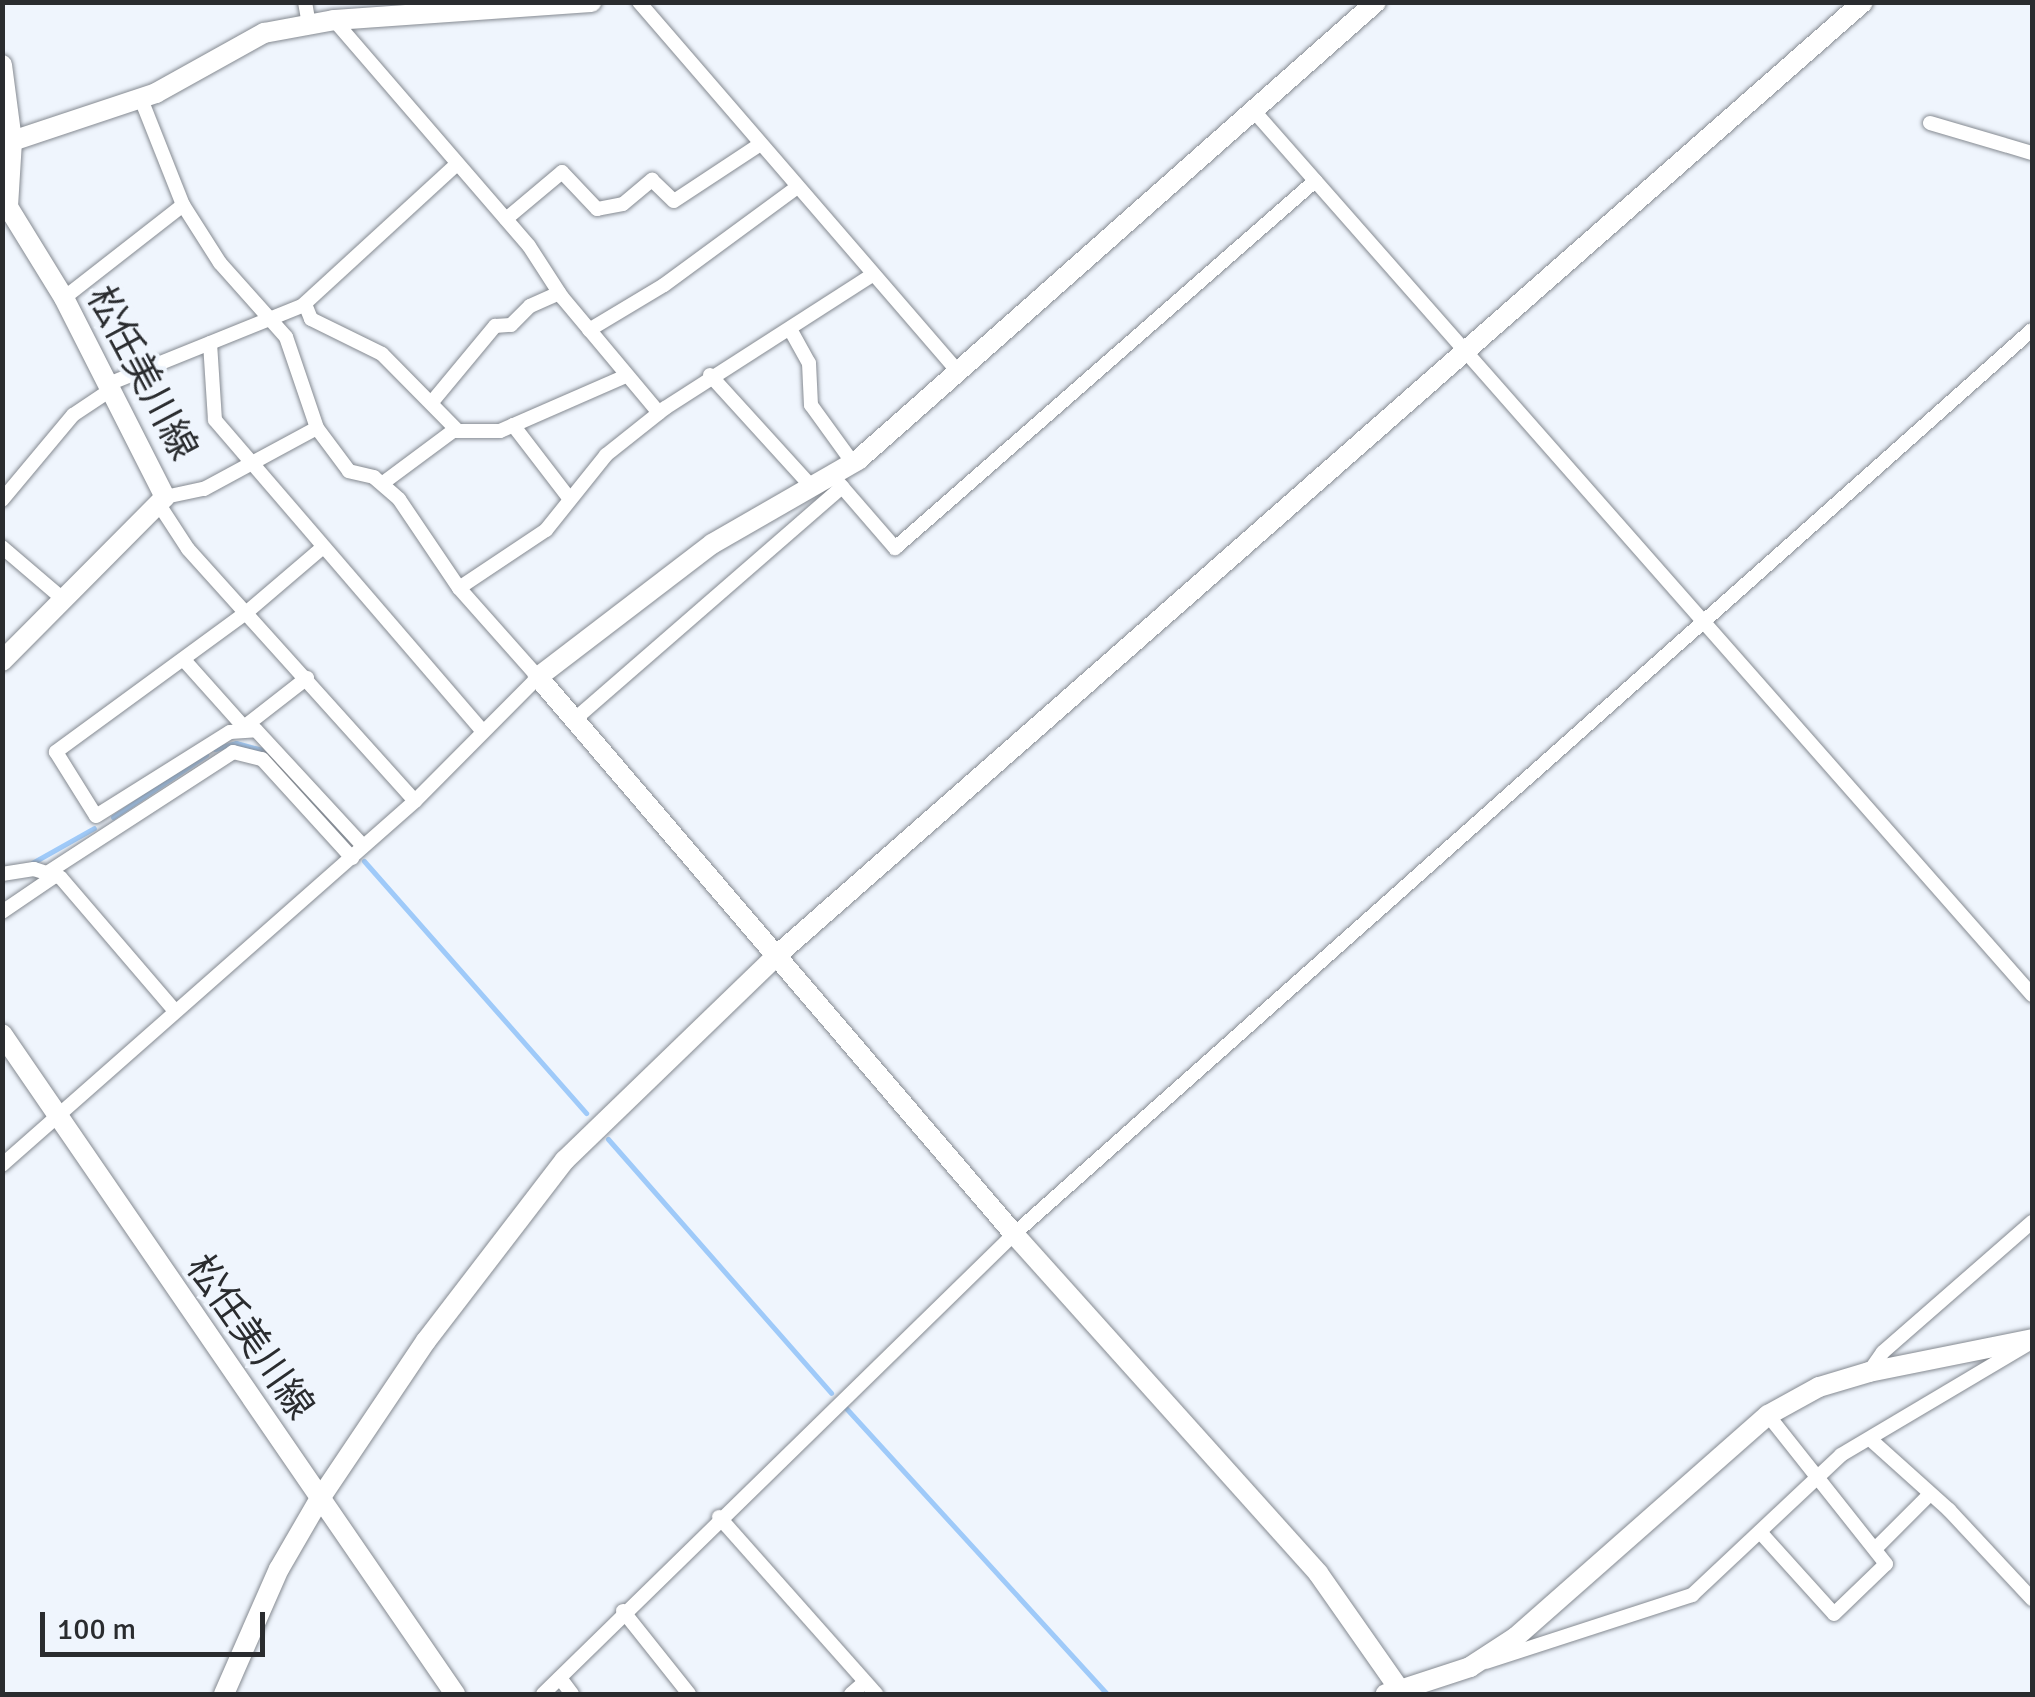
<!DOCTYPE html>
<meta charset="utf-8">
<style>
body{margin:0}
#map{position:relative;width:2035px;height:1697px;overflow:hidden;background:#eff5fd;font-family:Signika,"Noto Sans JP",sans-serif}
div>[style]{position:absolute}
.stream>*{height:5px;margin:-2.5px;padding:0 2.5px;transform-origin:2.5px;border-radius:2.5px;background:#9fcaf9}
.roads{filter:drop-shadow(0 0 2px #858a91) drop-shadow(0 0 2px #858a91)}
.street>*{height:14px;margin:-7px;padding:0 7px;transform-origin:7px;border-radius:7px;background:#fff}
.secondary>*{height:20px;margin:-10px;padding:0 10px;transform-origin:10px;border-radius:10px;background:#fff}
span{translate:-50% -50%;white-space:nowrap;text-align:center;line-height:1.15;-webkit-text-stroke:8px #eff5fd;paint-order:stroke}
.street-label{font-size:38px;color:#2a2c2f}
.frame{position:absolute;inset:0;border:5px solid #2a2c2f;pointer-events:none}
.scale{position:absolute;left:40px;top:1612px;width:225px;height:45px;box-sizing:border-box;border:5px solid #2a2c2f;border-top:0;padding-left:12px;font-size:30px;line-height:35px;white-space:nowrap;color:#2a2c2f;-webkit-text-stroke:8px #eff5fd;paint-order:stroke}
</style>
<div id="map">
<div class="stream">
<i style="left:215px;top:749px;width:22px;rotate:-16deg"></i>
<i style="left:236px;top:743px;width:31px;rotate:15deg"></i>
<i style="left:294px;top:781px;width:79px;rotate:47.6deg"></i>
<i style="left:113px;top:817px;width:112px;rotate:-33.7deg"></i>
<i style="left:364px;top:861px;width:336px;rotate:48.6deg"></i>
<i style="left:32px;top:863px;width:71px;rotate:-29.4deg"></i>
<i style="left:608px;top:1139px;width:338px;rotate:48.7deg"></i>
<i style="left:845px;top:1407px;width:389px;rotate:47.6deg"></i>
</div>
<div class="roads">
<div class="street">
<i style="left:305px;top:2px;width:23px;rotate:80deg"></i>
<i style="left:639px;top:2px;width:488px;rotate:49.2deg"></i>
<i style="left:334px;top:20px;width:298px;rotate:49.2deg"></i>
<i style="left:529px;top:246px;width:61px;rotate:57.1deg"></i>
<i style="left:562px;top:297px;width:151px;rotate:50.1deg"></i>
<i style="left:1253px;top:110px;width:1179px;rotate:48.64deg"></i>
<i style="left:1930px;top:123px;width:106px;rotate:16.4deg"></i>
<i style="left:506px;top:219px;width:73px;rotate:-40deg"></i>
<i style="left:562px;top:172px;width:51px;rotate:46.6deg"></i>
<i style="left:597px;top:209px;width:26px;rotate:-11deg"></i>
<i style="left:623px;top:204px;width:38px;rotate:-40deg"></i>
<i style="left:652px;top:180px;width:30px;rotate:44deg"></i>
<i style="left:674px;top:201px;width:102px;rotate:-33.4deg"></i>
<i style="left:64px;top:298px;width:151px;rotate:-38deg"></i>
<i style="left:305px;top:304px;width:16px;rotate:68deg"></i>
<i style="left:311px;top:319px;width:79px;rotate:26.2deg"></i>
<i style="left:382px;top:354px;width:108px;rotate:45.4deg"></i>
<i style="left:790px;top:329px;width:39px;rotate:61deg"></i>
<i style="left:809px;top:363px;width:42px;rotate:87.3deg"></i>
<i style="left:811px;top:405px;width:72px;rotate:54.1deg"></i>
<i style="left:589px;top:330px;width:87px;rotate:-31deg"></i>
<i style="left:664px;top:285px;width:164px;rotate:-36.3deg"></i>
<i style="left:210px;top:343px;width:77px;rotate:86.3deg"></i>
<i style="left:215px;top:420px;width:408px;rotate:49.3deg"></i>
<i style="left:710px;top:375px;width:150px;rotate:47.7deg"></i>
<i style="left:106px;top:385px;width:211px;rotate:-22deg"></i>
<i style="left:302px;top:306px;width:210px;rotate:-42.5deg"></i>
<i style="left:432px;top:402px;width:99px;rotate:-50.3deg"></i>
<i style="left:495px;top:326px;width:16px;rotate:-4deg"></i>
<i style="left:511px;top:325px;width:27px;rotate:-45deg"></i>
<i style="left:530px;top:306px;width:32px;rotate:-24deg"></i>
<i style="left:513px;top:425px;width:92px;rotate:52.5deg"></i>
<i style="left:831px;top:474px;width:98px;rotate:49.1deg"></i>
<i style="left:895px;top:548px;width:558px;rotate:-41.15deg"></i>
<i style="left:383px;top:483px;width:87px;rotate:-36.6deg"></i>
<i style="left:453px;top:431px;width:47px"></i>
<i style="left:500px;top:431px;width:137px;rotate:-23.6deg"></i>
<i style="left:165px;top:497px;width:40px;rotate:-12deg"></i>
<i style="left:204px;top:489px;width:128px;rotate:-28.4deg"></i>
<i style="left:2px;top:500px;width:111px;rotate:-50.1deg"></i>
<i style="left:73px;top:415px;width:43px;rotate:-33.7deg"></i>
<i style="left:160px;top:506px;width:51px;rotate:56.9deg"></i>
<i style="left:188px;top:549px;width:339px;rotate:48deg"></i>
<i style="left:2px;top:547px;width:82px;rotate:40.5deg"></i>
<i style="left:322px;top:548px;width:99px;rotate:139.5deg"></i>
<i style="left:247px;top:612px;width:237px;rotate:143.8deg"></i>
<i style="left:56px;top:752px;width:75px;rotate:58deg"></i>
<i style="left:96px;top:816px;width:158px;rotate:-32.1deg"></i>
<i style="left:230px;top:732px;width:26px;rotate:-4deg"></i>
<i style="left:256px;top:730px;width:158px;rotate:47.3deg"></i>
<i style="left:459px;top:588px;width:105px;rotate:-33.7deg"></i>
<i style="left:546px;top:530px;width:96px;rotate:-51.3deg"></i>
<i style="left:606px;top:455px;width:75px;rotate:-38.5deg"></i>
<i style="left:665px;top:408px;width:245px;rotate:-32.7deg"></i>
<i style="left:184px;top:660px;width:90px;rotate:48.2deg"></i>
<i style="left:244px;top:727px;width:80px;rotate:-37.9deg"></i>
<i style="left:575px;top:719px;width:354px;rotate:-41deg"></i>
<i style="left:47px;top:873px;width:222px;rotate:-33deg"></i>
<i style="left:233px;top:752px;width:30px;rotate:14deg"></i>
<i style="left:262px;top:759px;width:134px;rotate:47.7deg"></i>
<i style="left:2px;top:874px;width:32px;rotate:-9deg"></i>
<i style="left:34px;top:869px;width:28px;rotate:18deg"></i>
<i style="left:61px;top:878px;width:174px;rotate:49.4deg"></i>
<i style="left:2px;top:912px;width:64px;rotate:-34.2deg"></i>
<i style="left:2px;top:1165px;width:551px;rotate:-41.39deg"></i>
<i style="left:415px;top:801px;width:175px;rotate:-45.2deg"></i>
<i style="left:538px;top:677px;width:119px;rotate:-131.6deg"></i>
<i style="left:459px;top:588px;width:107px;rotate:-124deg"></i>
<i style="left:399px;top:499px;width:33px;rotate:-139deg"></i>
<i style="left:374px;top:477px;width:26px;rotate:-167deg"></i>
<i style="left:349px;top:471px;width:54px;rotate:-126.7deg"></i>
<i style="left:317px;top:428px;width:96px;rotate:-108.8deg"></i>
<i style="left:286px;top:337px;width:99px;rotate:-131.7deg"></i>
<i style="left:220px;top:263px;width:69px;rotate:-122.5deg"></i>
<i style="left:183px;top:205px;width:114px;rotate:-111.6deg"></i>
<i style="left:1869px;top:1372px;width:24px;rotate:-55deg"></i>
<i style="left:1883px;top:1352px;width:198px;rotate:-41.1deg"></i>
<i style="left:1871px;top:1440px;width:105px;rotate:41.9deg"></i>
<i style="left:1949px;top:1510px;width:122px;rotate:47deg"></i>
<i style="left:719px;top:1517px;width:237px;rotate:48.4deg"></i>
<i style="left:1760px;top:1532px;width:110px;rotate:47.9deg"></i>
<i style="left:1834px;top:1614px;width:72px;rotate:-43.9deg"></i>
<i style="left:1886px;top:1564px;width:190px;rotate:-128.4deg"></i>
<i style="left:1875px;top:1549px;width:78px;rotate:-45deg"></i>
<i style="left:623px;top:1611px;width:106px;rotate:51.5deg"></i>
<i style="left:1486px;top:1662px;width:217px;rotate:-18deg"></i>
<i style="left:1692px;top:1595px;width:204px;rotate:-43.2deg"></i>
<i style="left:1841px;top:1455px;width:217px;rotate:-30.7deg"></i>
<i style="left:560px;top:1678px;width:20px;rotate:53deg"></i>
<i style="left:543px;top:1694px;width:658px;rotate:-44.32deg"></i>
<i style="left:1014px;top:1234px;width:1361px;rotate:-41.61deg"></i>
<i style="left:851px;top:1694px;width:18px;rotate:-41deg"></i>
</div>
<div class="secondary">
<i style="left:1376px;top:2px;width:691px;rotate:138.52deg"></i>
<i style="left:858px;top:460px;width:168px;rotate:150.1deg"></i>
<i style="left:712px;top:544px;width:219px;rotate:142.6deg"></i>
<i style="left:538px;top:677px;width:733px;rotate:49.48deg"></i>
<i style="left:1014px;top:1234px;width:455px;rotate:48.1deg"></i>
<i style="left:1318px;top:1573px;width:143px;rotate:55deg"></i>
<i style="left:1400px;top:1690px;width:15px;rotate:164deg"></i>
<i style="left:2px;top:65px;width:77px;rotate:82.5deg"></i>
<i style="left:12px;top:141px;width:66px;rotate:93.5deg"></i>
<i style="left:8px;top:207px;width:107px;rotate:58.4deg"></i>
<i style="left:64px;top:298px;width:223px;rotate:63.1deg"></i>
<i style="left:165px;top:497px;width:231px;rotate:134.8deg"></i>
<i style="left:12px;top:141px;width:152px;rotate:-18.4deg"></i>
<i style="left:156px;top:93px;width:124px;rotate:-29.1deg"></i>
<i style="left:264px;top:33px;width:71px;rotate:-10.5deg"></i>
<i style="left:334px;top:20px;width:258px;rotate:-4deg"></i>
<i style="left:2px;top:1034px;width:801px;rotate:55.54deg"></i>
<i style="left:1400px;top:1690px;width:74px;rotate:-18.2deg"></i>
<i style="left:1470px;top:1667px;width:55px;rotate:-33.1deg"></i>
<i style="left:1516px;top:1637px;width:336px;rotate:-41.4deg"></i>
<i style="left:1768px;top:1415px;width:58px;rotate:-28.8deg"></i>
<i style="left:1819px;top:1387px;width:52px;rotate:-16.7deg"></i>
<i style="left:1869px;top:1372px;width:166px;rotate:-11.4deg"></i>
<i style="left:224px;top:1694px;width:137px;rotate:-66.3deg"></i>
<i style="left:279px;top:1569px;width:80px;rotate:-59.9deg"></i>
<i style="left:319px;top:1500px;width:192px;rotate:-56.1deg"></i>
<i style="left:426px;top:1341px;width:228px;rotate:-52.5deg"></i>
<i style="left:565px;top:1160px;width:293px;rotate:-44deg"></i>
<i style="left:776px;top:956px;width:1446px;rotate:-41.27deg"></i>
</div>
</div>
<div class="street-label">
<span style="left:142px;top:373px;rotate:62deg">松任美川線</span>
<span style="left:250px;top:1337px;rotate:55deg">松任美川線</span>
</div>
<div class="frame"></div>
<div class="scale">100 m</div>
</div>
